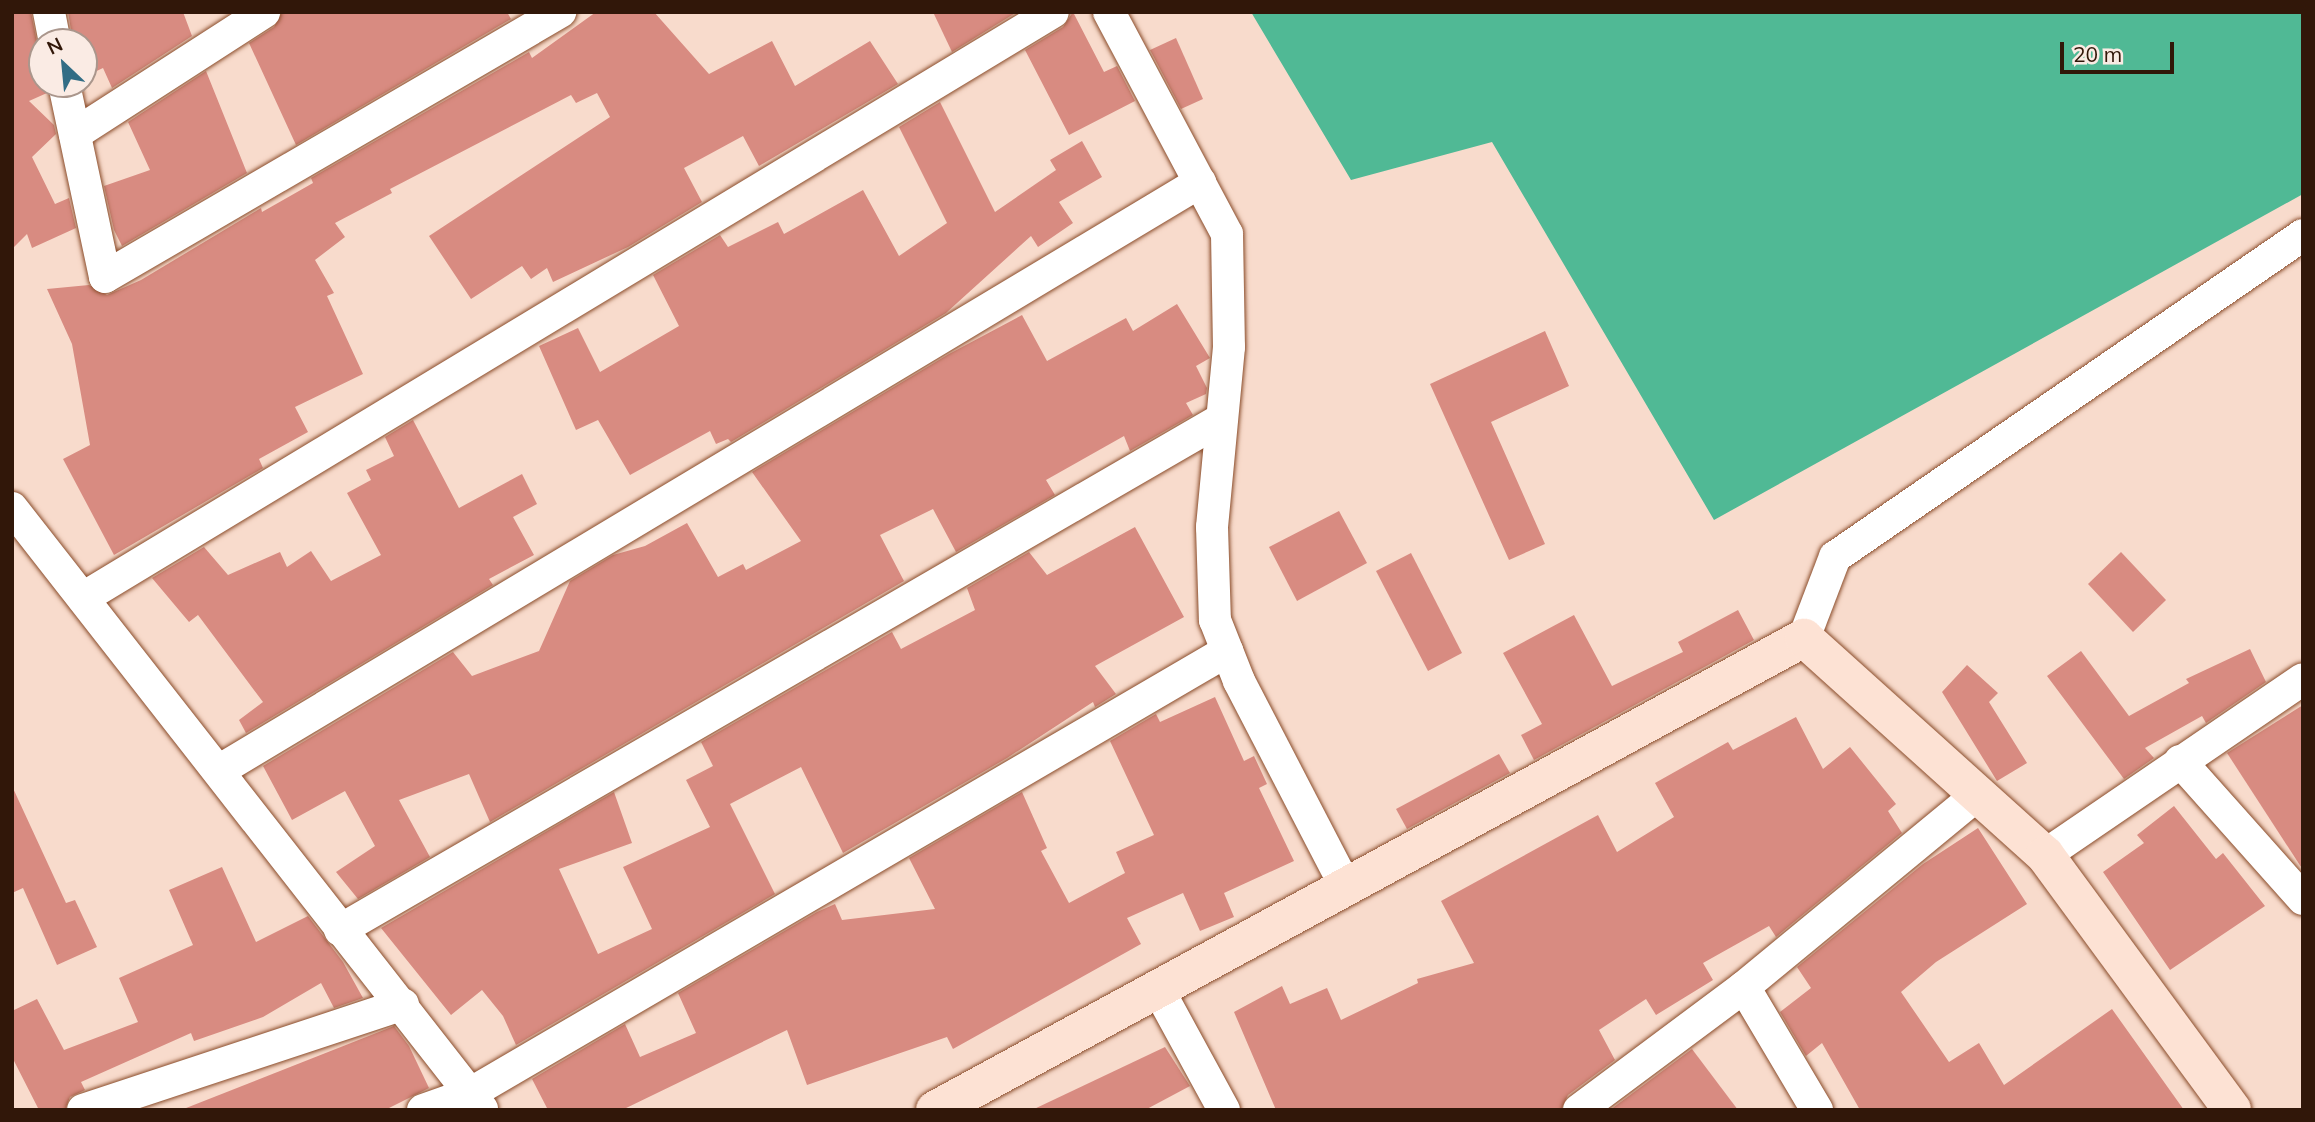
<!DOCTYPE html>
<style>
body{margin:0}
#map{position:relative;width:2315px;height:1122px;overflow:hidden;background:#f8dbcc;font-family:Mulish,sans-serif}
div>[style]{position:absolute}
.water>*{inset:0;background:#50b995}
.building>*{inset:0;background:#d88b81}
.roads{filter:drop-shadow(0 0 2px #8a4c2a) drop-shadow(0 0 2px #8a4c2a)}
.street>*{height:32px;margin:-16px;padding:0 16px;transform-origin:16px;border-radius:16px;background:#fff}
.secondary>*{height:38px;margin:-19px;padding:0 19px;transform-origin:19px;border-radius:19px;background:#fde2d4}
span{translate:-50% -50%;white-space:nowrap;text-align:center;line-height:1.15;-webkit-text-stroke:6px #faebe4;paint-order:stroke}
.frame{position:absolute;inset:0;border:14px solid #311709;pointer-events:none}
.north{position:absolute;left:28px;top:28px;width:70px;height:70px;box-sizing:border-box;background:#faebe4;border:2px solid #aa968c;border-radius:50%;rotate:334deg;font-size:19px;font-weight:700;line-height:28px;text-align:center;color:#311709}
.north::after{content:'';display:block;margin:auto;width:24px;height:32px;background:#326d85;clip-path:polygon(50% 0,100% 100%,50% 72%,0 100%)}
.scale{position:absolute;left:2060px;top:42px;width:114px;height:32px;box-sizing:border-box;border:4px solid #311709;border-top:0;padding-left:9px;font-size:21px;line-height:24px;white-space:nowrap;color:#311709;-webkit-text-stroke:5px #faebe4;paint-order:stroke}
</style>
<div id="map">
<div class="water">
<i style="clip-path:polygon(1251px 12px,2303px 12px,2303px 194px,1714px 520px,1492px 142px,1351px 180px)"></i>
</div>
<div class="building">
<i style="clip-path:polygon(12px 12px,31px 12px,47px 93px,29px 101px,54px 125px,56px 134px,32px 157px,55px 204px,69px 198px,76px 228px,32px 248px,27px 234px,12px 249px)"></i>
<i style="clip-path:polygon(68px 12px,183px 12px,192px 36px,112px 88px,103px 68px,84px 77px,84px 42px,73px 42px)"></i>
<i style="clip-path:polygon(282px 12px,507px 12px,511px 19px,296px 145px,249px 43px,274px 27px)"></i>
<i style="clip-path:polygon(596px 12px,654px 12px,709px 74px,772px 41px,795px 86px,870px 41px,898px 84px,759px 166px,743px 136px,684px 168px,702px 202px,628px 247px,553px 282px,547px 268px,531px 279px,522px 266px,471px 299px,429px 236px,610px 117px,597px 93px,576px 103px,571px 95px,390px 189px,392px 193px,335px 223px,345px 237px,315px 260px,334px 293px,327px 296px,363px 374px,295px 407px,308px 432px,259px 459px,263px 468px,114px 555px,63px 459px,90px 445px,72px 344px,47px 289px,89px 285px,107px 295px,141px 280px,261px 208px,262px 212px,313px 183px,311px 178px,529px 52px,532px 58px)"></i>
<i style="clip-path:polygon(933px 12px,1017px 12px,952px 52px)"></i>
<i style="clip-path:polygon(1073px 12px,1104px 72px,1117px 66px,1135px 101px,1069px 135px,1025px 50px,1063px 27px)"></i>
<i style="clip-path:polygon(1176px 38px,1203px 99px,1181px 109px,1150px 50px)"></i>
<i style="clip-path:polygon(206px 71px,247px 173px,122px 246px,114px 230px,104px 186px,150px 170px,128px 122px)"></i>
<i style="clip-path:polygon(940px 102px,995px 212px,1056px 170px,1050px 160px,1082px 141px,1102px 177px,1059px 202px,1073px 223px,1038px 247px,1031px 236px,946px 313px,731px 442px,728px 439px,716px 444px,710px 431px,630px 475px,598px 420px,576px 430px,539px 346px,578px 328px,600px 372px,679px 326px,653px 275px,720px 235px,728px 247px,778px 222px,784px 234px,863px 190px,899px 256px,947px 223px,899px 127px)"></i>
<i style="clip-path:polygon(1177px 304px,1210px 358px,1196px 366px,1207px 388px,1206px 394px,1186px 403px,1193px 415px,1130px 451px,1124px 436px,1046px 480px,1055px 495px,956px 552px,933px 509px,880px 535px,904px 581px,490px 822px,469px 774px,399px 800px,430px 857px,358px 899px,336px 872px,375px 846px,345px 791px,292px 820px,263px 766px,453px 652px,472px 676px,539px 651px,570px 581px,613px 555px,645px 546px,687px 523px,718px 577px,743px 564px,746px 570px,801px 541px,752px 472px,949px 354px,1022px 315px,1047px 361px,1126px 318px,1133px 331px)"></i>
<i style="clip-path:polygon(1545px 331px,1569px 386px,1491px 422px,1545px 544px,1509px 560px,1430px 384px)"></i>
<i style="clip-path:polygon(413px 420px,459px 508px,522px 474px,537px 504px,513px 517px,534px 555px,489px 579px,493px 585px,246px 733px,239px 720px,263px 702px,198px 615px,189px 622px,152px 578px,204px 547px,228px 575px,280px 552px,287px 567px,311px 551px,331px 581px,381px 555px,347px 493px,371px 480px,366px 470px,394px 456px,385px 437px)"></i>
<i style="clip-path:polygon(1339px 511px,1367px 563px,1297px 601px,1269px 547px)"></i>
<i style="clip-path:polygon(1135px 527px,1184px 617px,1095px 666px,1116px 694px,1095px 707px,1093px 702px,1007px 758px,843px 853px,801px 767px,730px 804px,775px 894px,516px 1045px,503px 1016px,482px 990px,451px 1015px,381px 928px,614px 792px,632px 843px,559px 869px,598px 954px,652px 929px,623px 867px,710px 827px,686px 780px,713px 766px,701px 742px,892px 632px,901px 649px,975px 610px,967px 588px,1029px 552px,1047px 575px)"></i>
<i style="clip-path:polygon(2121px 552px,2166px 600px,2133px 632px,2088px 584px)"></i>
<i style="clip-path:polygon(1411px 553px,1462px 653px,1428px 671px,1376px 571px)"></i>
<i style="clip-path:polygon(1738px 610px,1754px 640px,1534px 760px,1521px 735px,1542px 724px,1503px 653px,1574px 615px,1612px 686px,1683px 652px,1678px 642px)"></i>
<i style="clip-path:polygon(2250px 649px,2266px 682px,2206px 723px,2202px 716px,2145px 748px,2154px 758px,2124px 779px,2047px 676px,2081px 651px,2129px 716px,2189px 683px,2186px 679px)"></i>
<i style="clip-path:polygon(1967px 665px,1998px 693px,1989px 702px,2027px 763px,1997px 781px,1942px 692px)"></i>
<i style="clip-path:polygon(1215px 697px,1244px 761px,1254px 756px,1267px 784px,1259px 788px,1294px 861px,1224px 893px,1234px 917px,1200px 931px,1183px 893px,1127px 918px,1141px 944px,953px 1049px,947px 1037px,807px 1085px,787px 1030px,622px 1110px,548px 1110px,532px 1079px,625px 1024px,640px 1057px,696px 1033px,678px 993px,817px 912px,835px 904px,842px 920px,935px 909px,909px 858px,1022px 792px,1047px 848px,1041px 851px,1069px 903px,1125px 873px,1116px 852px,1154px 835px,1110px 741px,1156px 714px,1160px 722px)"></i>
<i style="clip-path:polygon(2303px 705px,2303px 870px,2227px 753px)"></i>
<i style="clip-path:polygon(1796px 717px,1823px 769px,1850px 747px,1896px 804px,1888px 811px,1902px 833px,1776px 937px,1769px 926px,1703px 963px,1713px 980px,1656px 1015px,1646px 999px,1599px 1030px,1615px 1060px,1568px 1095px,1561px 1110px,1276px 1110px,1234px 1012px,1282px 986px,1290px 1004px,1327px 988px,1341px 1020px,1418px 983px,1417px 979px,1474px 963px,1441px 901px,1598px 815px,1617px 852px,1674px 817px,1655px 783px,1728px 742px,1733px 750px)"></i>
<i style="clip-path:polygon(1499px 754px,1510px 773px,1407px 829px,1396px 809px)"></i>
<i style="clip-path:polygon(12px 786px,66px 903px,75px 900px,97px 947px,57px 965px,23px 888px,12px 893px)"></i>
<i style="clip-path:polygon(2174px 806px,2216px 859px,2223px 853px,2265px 906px,2170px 970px,2103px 872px,2144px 843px,2137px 835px)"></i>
<i style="clip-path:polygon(1978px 828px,2027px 904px,1936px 962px,1901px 992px,1949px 1062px,1979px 1043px,2004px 1085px,2112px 1009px,2184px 1110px,1860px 1110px,1822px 1043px,1806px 1056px,1780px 1012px,1811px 988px,1797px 967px,1923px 864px)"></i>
<i style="clip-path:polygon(222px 867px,256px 942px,308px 916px,343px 962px,363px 998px,334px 1008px,321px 983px,263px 1017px,194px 1041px,191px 1033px,81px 1082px,85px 1090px,70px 1097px,65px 1110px,39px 1110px,12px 1057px,12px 1011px,37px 999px,64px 1050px,138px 1022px,119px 978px,193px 945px,169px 890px)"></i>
<i style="clip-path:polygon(394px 1026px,409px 1046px,429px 1088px,385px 1110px,181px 1110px)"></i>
<i style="clip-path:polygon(1165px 1047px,1190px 1086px,1145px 1110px,1032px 1110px)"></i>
<i style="clip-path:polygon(1692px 1049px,1738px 1110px,1610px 1110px)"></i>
</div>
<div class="roads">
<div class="street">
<i style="left:49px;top:12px;width:31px;rotate:79deg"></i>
<i style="left:1109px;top:12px;width:251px;rotate:62deg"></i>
<i style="left:1227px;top:234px;width:113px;rotate:89deg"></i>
<i style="left:1229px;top:347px;width:181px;rotate:95.4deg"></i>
<i style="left:1212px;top:527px;width:93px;rotate:88.2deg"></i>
<i style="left:1215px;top:620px;width:66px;rotate:68.5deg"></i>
<i style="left:1239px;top:681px;width:232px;rotate:62.6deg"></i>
<i style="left:64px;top:84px;width:197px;rotate:78deg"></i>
<i style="left:105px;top:277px;width:527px;rotate:-30.22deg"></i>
<i style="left:75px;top:134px;width:225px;rotate:-32.8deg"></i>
<i style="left:12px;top:508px;width:763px;rotate:51.97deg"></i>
<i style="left:83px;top:598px;width:1133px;rotate:-31.14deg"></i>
<i style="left:1804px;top:638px;width:87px;rotate:-69.1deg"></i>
<i style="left:1835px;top:557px;width:568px;rotate:-34.53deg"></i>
<i style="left:2180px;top:761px;width:185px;rotate:48.3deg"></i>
<i style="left:220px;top:770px;width:1143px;rotate:-30.96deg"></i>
<i style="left:2045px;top:855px;width:312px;rotate:-34.3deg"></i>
<i style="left:340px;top:930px;width:1019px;rotate:-30.09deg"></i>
<i style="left:1744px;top:987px;width:143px;rotate:59.3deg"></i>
<i style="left:1158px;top:989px;width:138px;rotate:61.4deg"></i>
<i style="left:83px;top:1110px;width:337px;rotate:-18.3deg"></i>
<i style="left:423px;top:1110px;width:51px;rotate:-19.5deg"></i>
<i style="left:471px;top:1093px;width:876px;rotate:-30.31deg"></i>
<i style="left:1579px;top:1110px;width:206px;rotate:-36.7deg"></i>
<i style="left:1744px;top:987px;width:303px;rotate:-39.5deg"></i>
</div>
<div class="secondary">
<i style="left:935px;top:1110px;width:989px;rotate:-28.51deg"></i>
<i style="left:1804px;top:638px;width:324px;rotate:42deg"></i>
<i style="left:2045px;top:855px;width:316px;rotate:53.7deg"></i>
</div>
</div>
<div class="frame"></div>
<div class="north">N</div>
<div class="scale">20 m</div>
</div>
